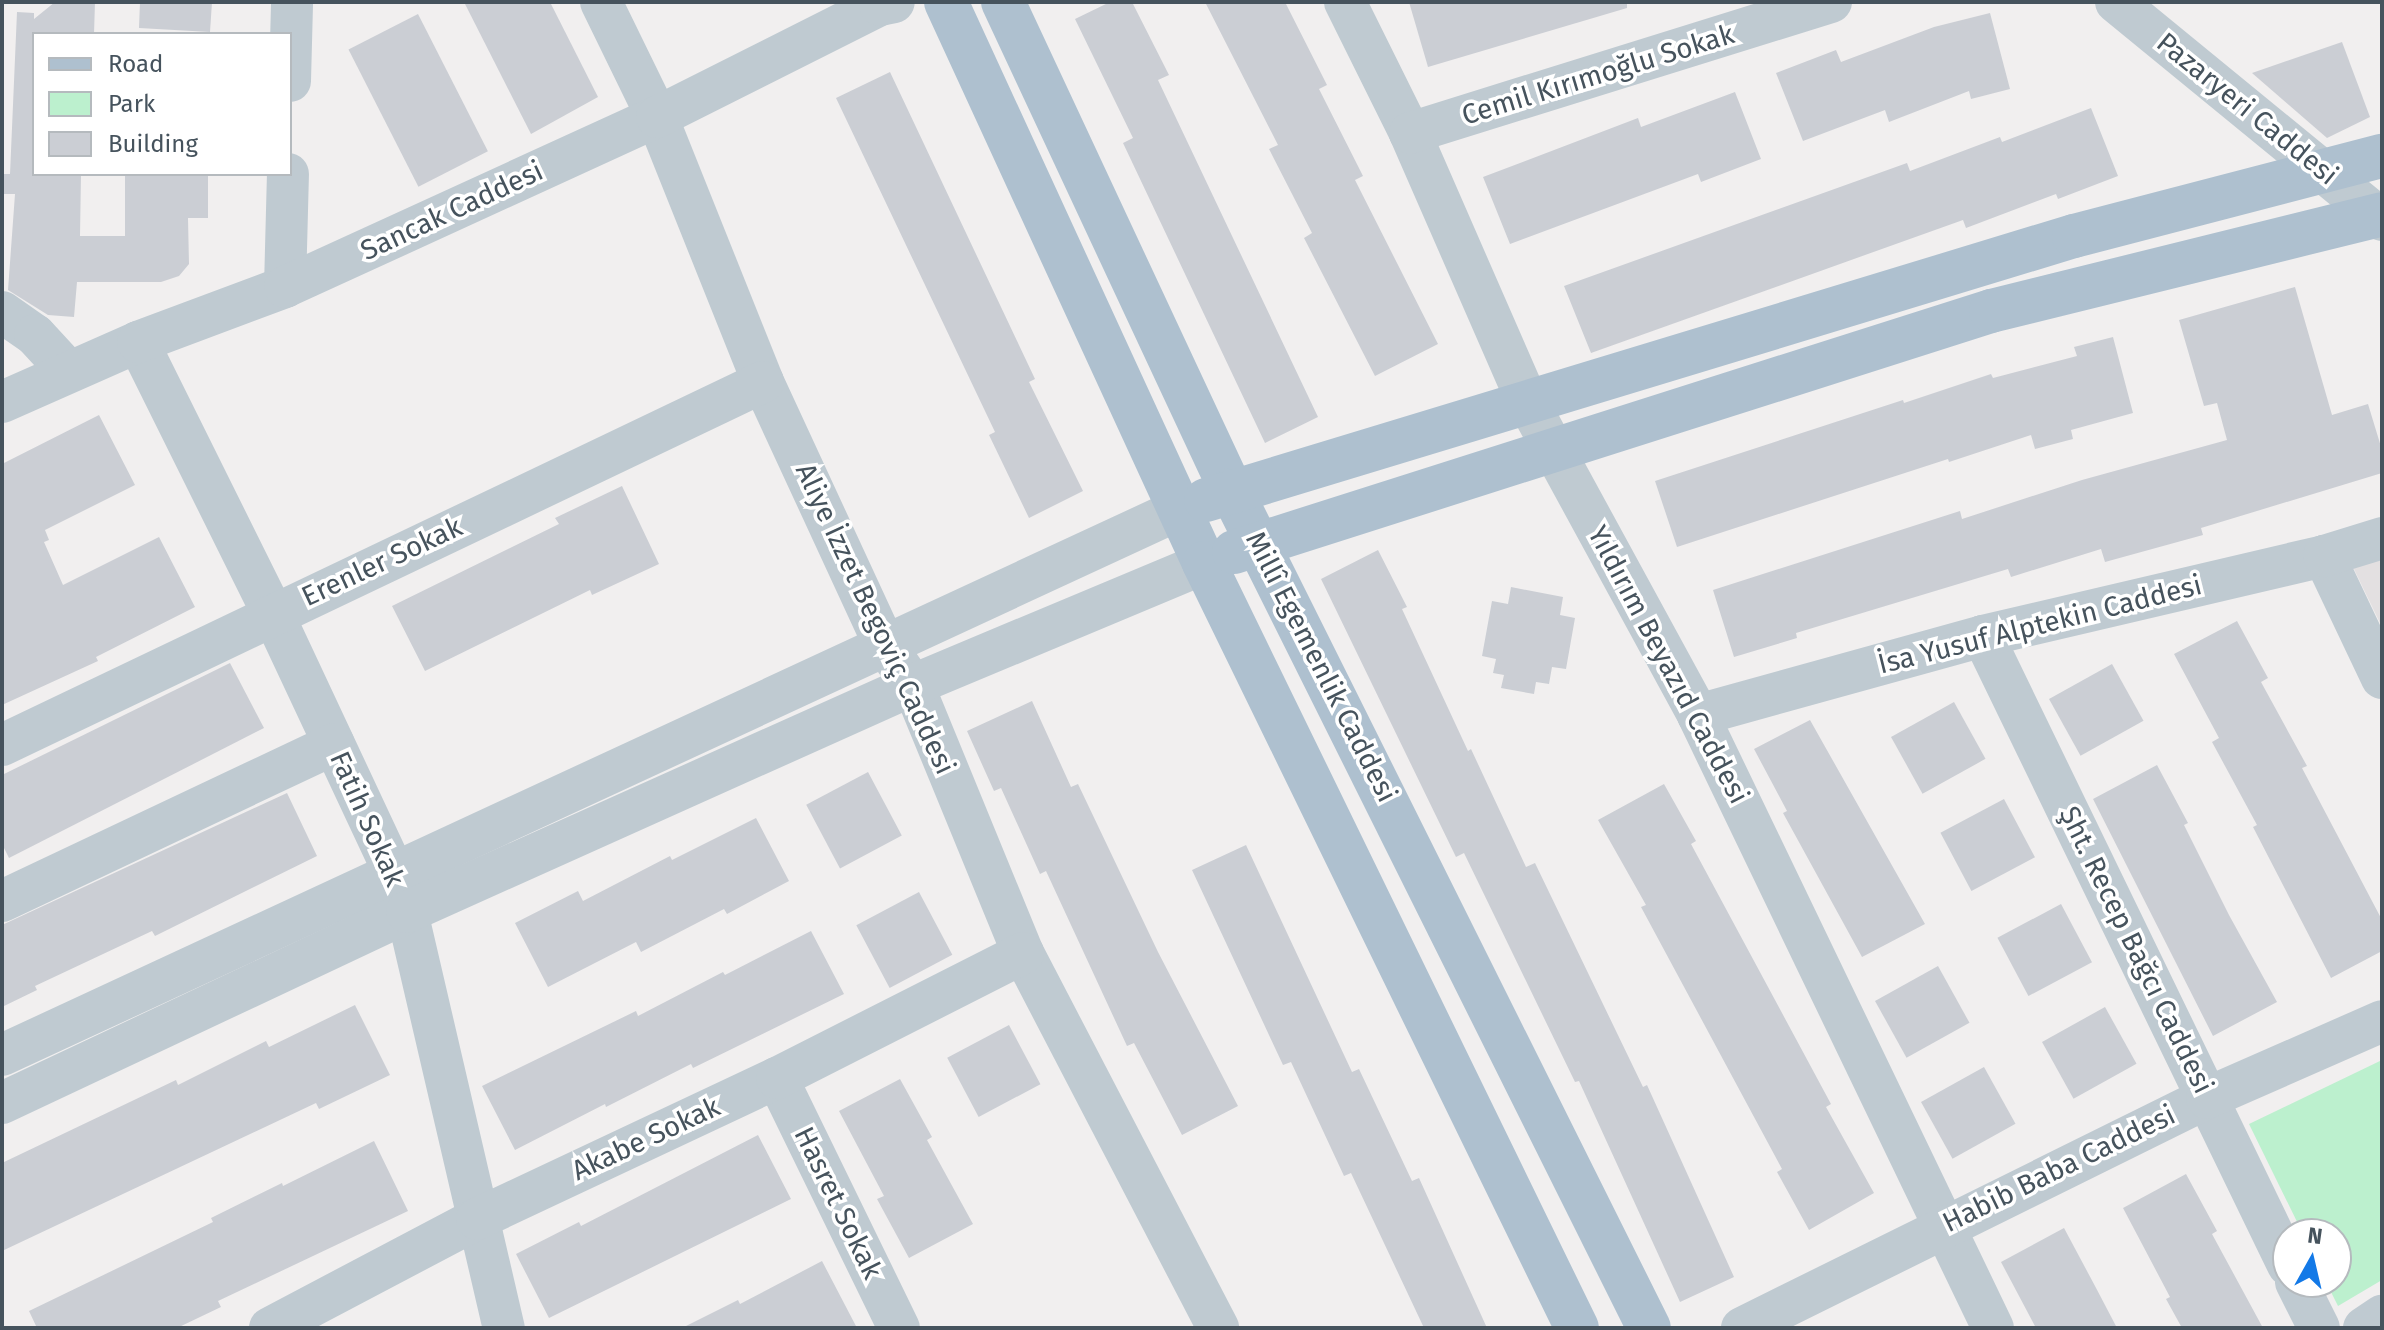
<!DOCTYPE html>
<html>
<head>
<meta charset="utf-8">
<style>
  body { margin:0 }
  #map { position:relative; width:2384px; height:1330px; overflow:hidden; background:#f1efef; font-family:"Fira Sans",sans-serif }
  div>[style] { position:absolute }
  .education>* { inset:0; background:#e3e0e1 }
  .green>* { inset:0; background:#bcf0ce }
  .building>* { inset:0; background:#cbced4; transform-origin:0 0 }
  .minor>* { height:42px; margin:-21px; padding:0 21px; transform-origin:21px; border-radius:21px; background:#bfcad1 }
  .major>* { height:44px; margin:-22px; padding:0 22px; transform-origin:22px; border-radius:22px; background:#aec0cf }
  span { translate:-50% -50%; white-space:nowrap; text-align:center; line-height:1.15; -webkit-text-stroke:7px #fff; paint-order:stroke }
  .street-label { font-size:28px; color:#46535d }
  .frame { position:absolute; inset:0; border:4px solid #46535d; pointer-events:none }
  .legend { position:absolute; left:32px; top:32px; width:260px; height:144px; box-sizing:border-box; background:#fff; border:2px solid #b5babe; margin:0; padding:10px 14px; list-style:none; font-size:24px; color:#46535d }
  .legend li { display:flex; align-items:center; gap:16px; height:40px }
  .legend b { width:40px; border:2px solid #b5babe }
  .north { position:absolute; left:2272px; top:1218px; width:80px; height:80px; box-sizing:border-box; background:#fff; border:2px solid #b5babe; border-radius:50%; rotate:8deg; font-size:22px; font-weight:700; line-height:32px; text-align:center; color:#46535d }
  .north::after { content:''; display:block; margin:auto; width:28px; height:36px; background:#1379e7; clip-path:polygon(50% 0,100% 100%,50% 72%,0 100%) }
</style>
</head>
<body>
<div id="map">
  <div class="education">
    <div style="clip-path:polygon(2382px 557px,2382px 627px,2353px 567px)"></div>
  </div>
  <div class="green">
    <div style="clip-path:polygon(2382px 1060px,2382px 1280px,2338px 1306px,2326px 1282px,2336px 1282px,2336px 1234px,2303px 1234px,2249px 1124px)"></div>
  </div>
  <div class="building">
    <div style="clip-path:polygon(55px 2px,95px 2px,94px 34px,34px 34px,34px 174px,81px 174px,80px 236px,125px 236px,125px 174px,208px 174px,208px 218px,188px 218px,189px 264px,179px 276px,161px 282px,77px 282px,74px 317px,48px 315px,8px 290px,15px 194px,2px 194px,2px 174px,10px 174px,17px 12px,34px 13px,34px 19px)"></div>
    <div style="clip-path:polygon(140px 2px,212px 2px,210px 32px,139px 28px)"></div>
    <div style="clip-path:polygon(464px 2px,550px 2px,598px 97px,531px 134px)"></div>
    <div style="clip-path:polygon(1110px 2px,1132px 2px,1169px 75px,1158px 80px,1318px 417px,1265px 443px,1123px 143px,1133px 138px,1075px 19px)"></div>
    <div style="clip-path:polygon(1205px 2px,1285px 2px,1327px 85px,1319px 89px,1363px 176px,1355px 180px,1438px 344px,1375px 376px,1304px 238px,1312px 233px,1269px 149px,1278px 145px)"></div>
    <div style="clip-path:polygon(1409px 2px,1627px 2px,1627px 8px,1428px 67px)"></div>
    <div style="clip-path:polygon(1990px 13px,2010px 89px,1971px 99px,1969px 91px,1889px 122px,1885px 110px,1803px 141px,1776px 73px,1836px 50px,1841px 62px,1934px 27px)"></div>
    <div style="left:418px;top:14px;width:154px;height:78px;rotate:63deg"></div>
    <div style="clip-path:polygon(2342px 42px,2370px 117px,2327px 138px,2252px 73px)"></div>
    <div style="clip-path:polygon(890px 72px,1035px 379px,1029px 382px,1083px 491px,1029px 518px,989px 435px,995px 432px,836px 98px)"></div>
    <div style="clip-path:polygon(1735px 92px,1761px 159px,1701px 182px,1698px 174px,1510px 244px,1483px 177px,1638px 118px,1641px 127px)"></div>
    <div style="clip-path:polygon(2091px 108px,2118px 176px,2058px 199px,2056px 194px,1966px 228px,1963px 220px,1591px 353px,1564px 286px,1907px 163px,1910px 171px,2000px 137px,2002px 142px)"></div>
    <div style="clip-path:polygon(2295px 287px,2332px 415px,2368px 404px,2382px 450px,2382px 473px,2201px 528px,2203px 535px,2105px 562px,2101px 549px,2011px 577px,2008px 569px,1796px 633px,1797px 638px,1734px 657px,1713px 590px,1960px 511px,1962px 519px,2082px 480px,2227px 440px,2217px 403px,2204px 406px,2179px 320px)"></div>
    <div style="clip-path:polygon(2113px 337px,2133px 413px,2071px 430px,2073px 439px,2035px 449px,2031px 435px,1949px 462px,1948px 459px,1677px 547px,1655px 481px,1903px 400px,1904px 403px,1991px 374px,1993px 378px,2077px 356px,2074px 347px)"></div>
    <div style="clip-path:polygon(99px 415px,135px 485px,45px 530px,49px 540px,44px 542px,63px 585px,159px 537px,195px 607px,96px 657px,98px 661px,2px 705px,2px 464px)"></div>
    <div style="clip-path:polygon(622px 486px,659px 564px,592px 595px,590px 590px,425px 671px,392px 606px,559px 524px,555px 518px)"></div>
    <div style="clip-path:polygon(1378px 550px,1407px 607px,1402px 609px,1468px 751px,1471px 749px,1526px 867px,1535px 863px,1643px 1087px,1647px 1085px,1734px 1277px,1680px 1302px,1579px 1081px,1575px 1082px,1464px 853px,1456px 857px,1321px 579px)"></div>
    <div style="clip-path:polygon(1511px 587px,1563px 597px,1560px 615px,1575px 618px,1566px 669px,1552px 667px,1549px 684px,1536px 682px,1534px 694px,1501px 688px,1504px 675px,1493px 673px,1496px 659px,1482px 656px,1492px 601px,1508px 604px)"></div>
    <div style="clip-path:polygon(2237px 621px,2268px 678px,2261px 682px,2307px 766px,2302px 768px,2382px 920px,2382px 951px,2331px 978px,2253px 827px,2257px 825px,2212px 742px,2219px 738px,2174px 654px)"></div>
    <div style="clip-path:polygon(230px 663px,264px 728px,9px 858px,2px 844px,2px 775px)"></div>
    <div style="left:2112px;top:664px;width:65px;height:72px;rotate:61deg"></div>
    <div style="clip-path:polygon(1032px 701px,1071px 787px,1078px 784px,1158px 952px,1238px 1106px,1182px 1135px,1134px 1043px,1127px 1046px,1046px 871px,1040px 874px,1001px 788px,994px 791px,967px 731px)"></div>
    <div style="left:1954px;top:702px;width:65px;height:72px;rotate:61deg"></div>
    <div style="clip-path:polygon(1810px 720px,1925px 924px,1862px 957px,1783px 813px,1787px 811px,1754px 749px)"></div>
    <div style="clip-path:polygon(2157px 765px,2188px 823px,2184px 825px,2229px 915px,2277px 1002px,2213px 1036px,2093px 799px)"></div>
    <div style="left:868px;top:772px;width:72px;height:70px;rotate:62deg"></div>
    <div style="clip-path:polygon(1664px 784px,1696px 841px,1691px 844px,1831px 1104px,1826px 1107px,1874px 1193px,1809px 1230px,1777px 1172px,1782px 1169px,1641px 907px,1646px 905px,1598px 820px)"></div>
    <div style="clip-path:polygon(287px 793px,317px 856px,155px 936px,152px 931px,35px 986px,37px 990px,2px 1007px,2px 925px)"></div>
    <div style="left:2004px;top:799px;width:66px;height:72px;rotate:62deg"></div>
    <div style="clip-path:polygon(756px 818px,789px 881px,727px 914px,724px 909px,641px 952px,636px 942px,548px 987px,515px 923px,578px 891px,583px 901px,670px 856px,672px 860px)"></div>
    <div style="clip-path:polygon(1246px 845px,1352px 1072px,1359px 1069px,1412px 1181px,1419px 1178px,1487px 1328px,1424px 1328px,1351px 1173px,1344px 1176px,1291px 1062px,1283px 1065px,1192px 870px)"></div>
    <div style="left:919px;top:892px;width:71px;height:71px;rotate:62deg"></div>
    <div style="left:2061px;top:904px;width:66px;height:72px;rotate:62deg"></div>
    <div style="clip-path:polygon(811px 931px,844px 994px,693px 1068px,691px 1064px,606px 1107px,605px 1104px,515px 1150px,482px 1086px,636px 1011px,638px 1016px,723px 972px,725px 975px)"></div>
    <div style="left:1938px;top:966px;width:65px;height:72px;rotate:61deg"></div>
    <div style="clip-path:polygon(355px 1005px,390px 1075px,319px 1109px,316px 1103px,2px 1251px,2px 1163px,176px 1080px,178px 1085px,266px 1041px,269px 1047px)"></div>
    <div style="left:2105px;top:1007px;width:65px;height:72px;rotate:61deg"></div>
    <div style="left:1009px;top:1025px;width:67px;height:70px;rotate:62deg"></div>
    <div style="left:1984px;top:1067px;width:65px;height:72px;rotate:61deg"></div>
    <div style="clip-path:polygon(900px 1079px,932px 1137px,927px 1140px,973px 1224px,909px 1258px,877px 1199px,884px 1196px,839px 1111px)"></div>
    <div style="clip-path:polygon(758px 1135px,791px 1199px,549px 1318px,516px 1254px,579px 1222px,581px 1226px)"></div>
    <div style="clip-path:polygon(374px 1141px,408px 1211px,218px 1301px,221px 1307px,177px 1328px,37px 1328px,29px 1311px,213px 1222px,211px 1218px,282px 1183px,283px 1186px)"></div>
    <div style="clip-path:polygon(2186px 1174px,2217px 1231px,2212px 1234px,2263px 1328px,2182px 1328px,2166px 1299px,2170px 1297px,2123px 1208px)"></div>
    <div style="clip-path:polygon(2064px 1228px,2095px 1286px,2117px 1328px,2036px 1328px,2001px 1262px)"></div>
    <div style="clip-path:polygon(822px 1261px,857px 1328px,682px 1328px,738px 1300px,740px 1304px)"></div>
  </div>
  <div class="minor">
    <div style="left:601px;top:2px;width:128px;rotate:64deg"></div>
    <div style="left:657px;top:117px;width:285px;rotate:68.2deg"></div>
    <div style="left:763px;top:382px;width:289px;rotate:65.2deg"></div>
    <div style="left:884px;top:644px;width:50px;rotate:54.7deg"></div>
    <div style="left:913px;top:685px;width:290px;rotate:67.7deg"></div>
    <div style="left:1023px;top:953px;width:423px;rotate:62.5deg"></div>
    <div style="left:1345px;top:2px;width:146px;rotate:63.6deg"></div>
    <div style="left:1410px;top:133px;width:290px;rotate:66.4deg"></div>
    <div style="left:1526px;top:399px;width:360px;rotate:61.4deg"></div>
    <div style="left:1698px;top:715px;width:680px;rotate:64.3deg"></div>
    <div style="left:2116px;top:2px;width:344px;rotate:39.3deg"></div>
    <div style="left:290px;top:81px;width:79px;rotate:-88.5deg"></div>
    <div style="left:1410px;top:133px;width:441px;rotate:-17.3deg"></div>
    <div style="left:285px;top:287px;width:113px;rotate:-88.5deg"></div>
    <div style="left:2px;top:312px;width:40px;rotate:34.9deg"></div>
    <div style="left:35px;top:335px;width:50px;rotate:47.4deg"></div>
    <div style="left:138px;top:342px;width:304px;rotate:63.6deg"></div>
    <div style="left:273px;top:614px;width:285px;rotate:64.9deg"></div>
    <div style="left:394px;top:872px;width:42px;rotate:72deg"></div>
    <div style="left:407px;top:912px;width:427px;rotate:76.9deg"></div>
    <div style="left:2px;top:402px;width:149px;rotate:-23.8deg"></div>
    <div style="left:138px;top:342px;width:157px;rotate:-20.5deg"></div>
    <div style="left:285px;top:287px;width:409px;rotate:-24.6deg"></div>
    <div style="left:657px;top:117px;width:250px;rotate:-26.7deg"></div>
    <div style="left:880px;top:5px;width:14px;rotate:-12deg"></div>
    <div style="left:2324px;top:556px;width:135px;rotate:64.6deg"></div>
    <div style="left:1983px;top:636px;width:699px;rotate:64.13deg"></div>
    <div style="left:1698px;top:715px;width:296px;rotate:-15.5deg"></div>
    <div style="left:1983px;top:636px;width:350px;rotate:-13.2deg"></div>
    <div style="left:2324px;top:556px;width:61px;rotate:-17.2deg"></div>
    <div style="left:2px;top:745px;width:843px;rotate:-25.5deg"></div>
    <div style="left:2px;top:901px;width:367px;rotate:-25.3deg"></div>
    <div style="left:2px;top:1055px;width:1298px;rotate:-24.87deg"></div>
    <div style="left:777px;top:1078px;width:278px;rotate:64deg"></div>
    <div style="left:2px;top:1103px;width:448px;rotate:-25.2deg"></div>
    <div style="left:407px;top:912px;width:555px;rotate:-24.16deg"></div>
    <div style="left:913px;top:685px;width:316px;rotate:-22.7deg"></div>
    <div style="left:2296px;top:1282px;width:51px;rotate:63.4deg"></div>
    <div style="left:270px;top:1328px;width:234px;rotate:-27.8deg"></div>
    <div style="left:477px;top:1219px;width:331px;rotate:-25.2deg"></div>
    <div style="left:777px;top:1078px;width:276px;rotate:-26.9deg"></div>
    <div style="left:1742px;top:1328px;width:519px;rotate:-26.32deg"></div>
    <div style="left:2207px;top:1098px;width:191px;rotate:-23.7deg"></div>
    <div style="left:2364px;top:1328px;width:22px;rotate:-34deg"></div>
  </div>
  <div class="major">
    <div style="left:946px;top:2px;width:617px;rotate:65.3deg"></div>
    <div style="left:1204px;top:563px;width:851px;rotate:64.01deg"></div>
    <div style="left:1003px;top:2px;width:539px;rotate:64.96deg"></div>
    <div style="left:1231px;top:490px;width:936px;rotate:63.49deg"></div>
    <div style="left:1206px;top:500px;width:907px;rotate:-16.92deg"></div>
    <div style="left:2074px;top:236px;width:318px;rotate:-14.6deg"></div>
    <div style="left:1234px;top:552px;width:794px;rotate:-17.66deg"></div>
    <div style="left:1991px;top:311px;width:403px;rotate:-13.9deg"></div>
  </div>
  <div class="street-label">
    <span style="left:1598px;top:75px;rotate:-17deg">Cemil Kırımoğlu Sokak</span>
    <span style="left:2247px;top:109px;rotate:39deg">Pazaryeri Caddesi</span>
    <span style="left:452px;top:211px;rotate:-25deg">Sancak Caddesi</span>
    <span style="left:382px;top:562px;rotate:-25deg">Erenler Sokak</span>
    <span style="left:875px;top:619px;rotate:65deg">Aliye İzzet Begoviç Caddesi</span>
    <span style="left:2040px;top:625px;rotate:-14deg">İsa Yusuf Alptekin Caddesi</span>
    <span style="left:1668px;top:665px;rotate:62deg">Yıldırım Beyazıd Caddesi</span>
    <span style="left:1321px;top:667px;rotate:63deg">Millî Egemenlik Caddesi</span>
    <span style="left:367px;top:819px;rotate:66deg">Fatih Sokak</span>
    <span style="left:2136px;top:950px;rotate:64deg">Şht. Recep Bağcı Caddesi</span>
    <span style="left:646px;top:1139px;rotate:-25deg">Akabe Sokak</span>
    <span style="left:2059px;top:1169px;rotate:-26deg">Habib Baba Caddesi</span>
    <span style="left:838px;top:1203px;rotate:64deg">Hasret Sokak</span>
  </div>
  <div class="frame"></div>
  <ul class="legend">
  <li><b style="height:10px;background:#aec0cf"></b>Road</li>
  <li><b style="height:22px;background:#bcf0ce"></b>Park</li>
  <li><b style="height:22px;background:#cbced4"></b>Building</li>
  </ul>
  <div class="north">N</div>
</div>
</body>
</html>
